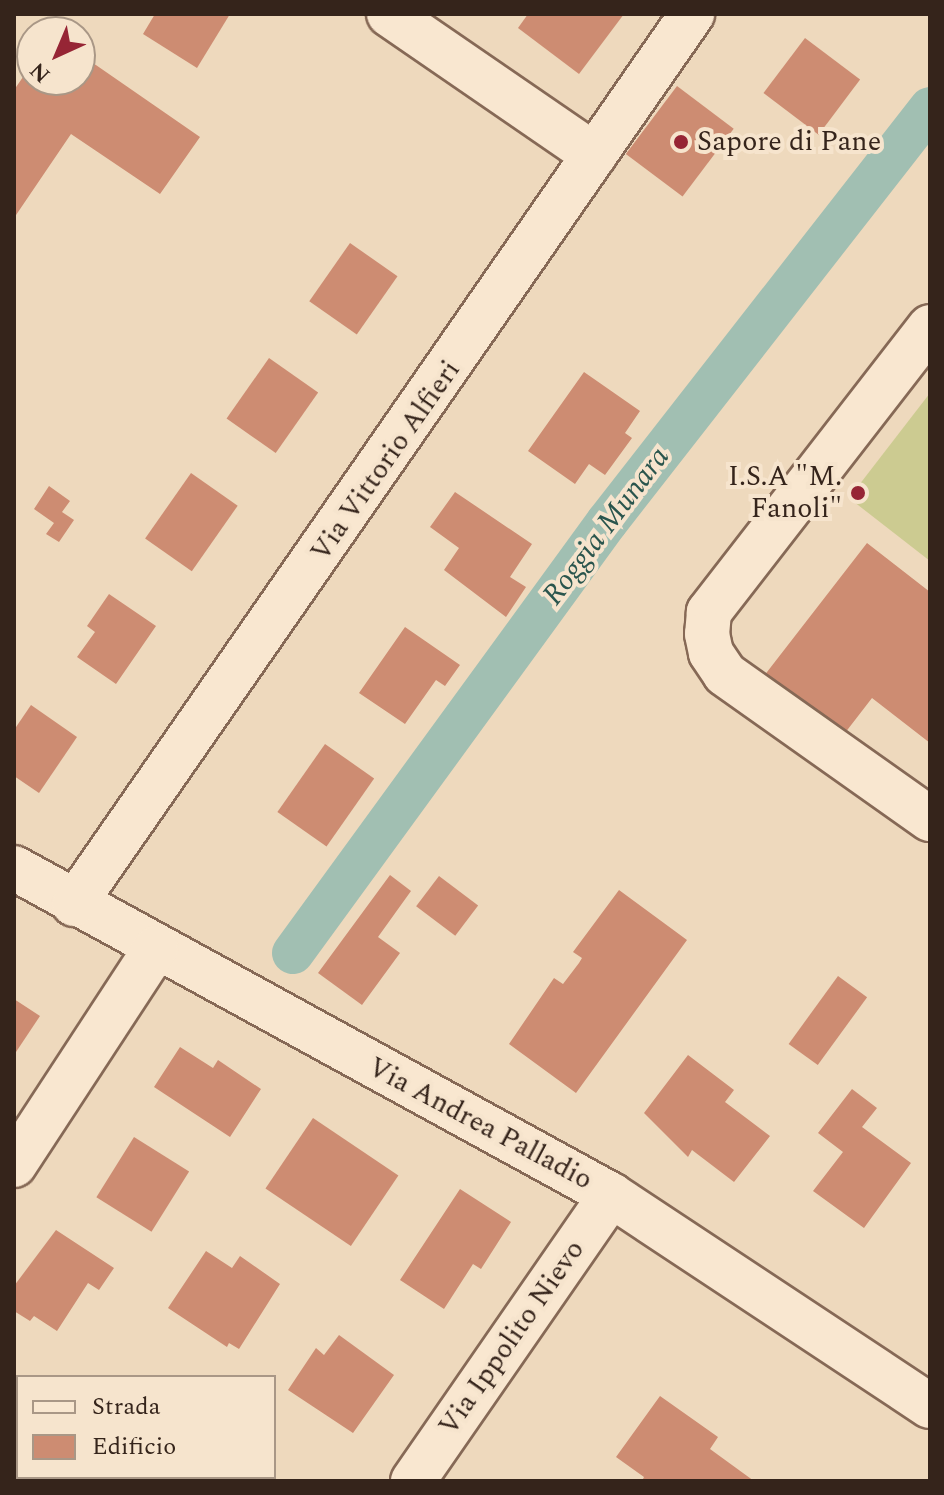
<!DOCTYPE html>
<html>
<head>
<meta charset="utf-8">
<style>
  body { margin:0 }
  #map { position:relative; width:944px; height:1495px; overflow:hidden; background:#eed9bd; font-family:Spectral,serif }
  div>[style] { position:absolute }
  .green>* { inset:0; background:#cccb91 }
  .canal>* { height:42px; margin:-21px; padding:0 21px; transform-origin:21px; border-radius:21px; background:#a1bfb2 }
  .building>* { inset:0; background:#cd8c72; transform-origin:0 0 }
  .roads { filter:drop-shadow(2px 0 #866956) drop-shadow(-2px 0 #866956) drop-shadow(0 2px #866956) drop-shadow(0 -2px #866956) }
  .minor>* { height:44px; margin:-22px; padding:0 22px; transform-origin:22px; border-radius:22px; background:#f9e7d0 }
  .dots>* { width:22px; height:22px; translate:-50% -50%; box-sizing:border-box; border:4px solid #f6e4cd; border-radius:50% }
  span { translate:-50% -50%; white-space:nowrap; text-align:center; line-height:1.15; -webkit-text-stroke:8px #f6e4cd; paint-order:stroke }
  .poi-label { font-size:28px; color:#35241b }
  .left { translate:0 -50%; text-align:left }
  .right { translate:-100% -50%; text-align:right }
  .street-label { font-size:28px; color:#35241b }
  .water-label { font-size:30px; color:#2a554d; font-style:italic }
  .frame { position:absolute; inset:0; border:16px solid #35241b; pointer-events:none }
  .legend { position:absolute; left:16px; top:1375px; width:260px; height:104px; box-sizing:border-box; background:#f6e4cd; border:2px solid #a99786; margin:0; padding:10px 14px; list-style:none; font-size:24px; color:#35241b }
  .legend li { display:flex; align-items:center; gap:16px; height:40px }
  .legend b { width:40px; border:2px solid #a99786 }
  .north { position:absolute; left:16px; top:16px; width:80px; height:80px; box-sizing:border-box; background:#f6e4cd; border:2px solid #a99786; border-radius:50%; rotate:224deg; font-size:22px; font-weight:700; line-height:32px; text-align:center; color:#35241b }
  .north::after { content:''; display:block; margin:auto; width:28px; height:36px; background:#962535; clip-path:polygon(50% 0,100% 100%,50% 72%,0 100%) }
</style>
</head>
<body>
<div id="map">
  <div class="green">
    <div style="clip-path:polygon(930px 393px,930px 561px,849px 498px)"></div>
  </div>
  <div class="canal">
    <div style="left:293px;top:953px;width:533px;rotate:-53.93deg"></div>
    <div style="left:607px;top:522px;width:525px;rotate:-52.04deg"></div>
  </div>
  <div class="building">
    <div style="clip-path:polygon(155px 14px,230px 14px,197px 68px,143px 34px)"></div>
    <div style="clip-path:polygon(528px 14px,624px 14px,579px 74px,518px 28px)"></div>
    <div style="left:805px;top:38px;width:69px;height:69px;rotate:37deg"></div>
    <div style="clip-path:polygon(80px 54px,200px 137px,160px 194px,71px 134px,14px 218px,14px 90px,32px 64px,32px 80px,80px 80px)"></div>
    <div style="left:677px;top:86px;width:71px;height:85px;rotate:37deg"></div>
    <div style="left:350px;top:243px;width:58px;height:71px;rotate:35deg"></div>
    <div style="left:269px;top:358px;width:60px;height:74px;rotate:35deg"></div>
    <div style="clip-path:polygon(584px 372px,640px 411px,625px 433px,632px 438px,605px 475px,589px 464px,575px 484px,528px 451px)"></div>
    <div style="left:191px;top:473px;width:57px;height:80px;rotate:35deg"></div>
    <div style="clip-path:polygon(49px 486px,70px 501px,62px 512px,74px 520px,59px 542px,46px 534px,54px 523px,34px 509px)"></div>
    <div style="clip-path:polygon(455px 492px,532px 544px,510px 577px,526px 587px,506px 617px,444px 570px,459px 548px,430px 527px)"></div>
    <div style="clip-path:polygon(867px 543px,930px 592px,930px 743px,872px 698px,838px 742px,760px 681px)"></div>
    <div style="clip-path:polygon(109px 594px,156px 626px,116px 684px,77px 657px,95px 632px,87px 626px)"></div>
    <div style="clip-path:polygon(405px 627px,460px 665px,445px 686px,436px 680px,405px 724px,359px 693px)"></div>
    <div style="clip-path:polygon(31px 705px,77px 737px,39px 793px,14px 776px,14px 730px)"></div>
    <div style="left:325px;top:744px;width:60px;height:83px;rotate:35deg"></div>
    <div style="clip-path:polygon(390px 875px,411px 891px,378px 937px,400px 953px,362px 1005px,318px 973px)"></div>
    <div style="left:439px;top:876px;width:49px;height:38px;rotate:37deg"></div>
    <div style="clip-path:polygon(619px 890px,687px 940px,576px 1093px,509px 1044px,554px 978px,563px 984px,579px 963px,582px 958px,573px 952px)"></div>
    <div style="left:838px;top:976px;width:36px;height:84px;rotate:36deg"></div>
    <div style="clip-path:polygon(14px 999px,40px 1016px,14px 1055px)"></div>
    <div style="clip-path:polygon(180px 1047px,213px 1068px,218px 1060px,261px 1089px,230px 1137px,154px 1087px)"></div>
    <div style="clip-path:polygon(688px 1055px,734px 1090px,725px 1102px,770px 1136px,734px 1182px,692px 1150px,688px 1157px,644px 1113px)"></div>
    <div style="clip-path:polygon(852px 1089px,877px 1108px,862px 1127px,911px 1163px,864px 1228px,813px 1191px,843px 1152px,818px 1133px)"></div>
    <div style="left:313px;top:1118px;width:103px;height:85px;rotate:34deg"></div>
    <div style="left:134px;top:1137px;width:65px;height:71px;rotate:32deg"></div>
    <div style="clip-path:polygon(460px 1189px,511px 1222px,481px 1269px,473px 1264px,444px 1309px,400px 1280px)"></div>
    <div style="clip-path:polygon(56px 1230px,114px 1268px,99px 1290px,88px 1283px,57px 1331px,34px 1316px,30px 1321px,14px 1311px,14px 1286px)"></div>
    <div style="clip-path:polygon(206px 1251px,232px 1268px,240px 1256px,280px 1284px,239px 1349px,229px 1343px,227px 1347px,168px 1308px)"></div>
    <div style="clip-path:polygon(339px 1335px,394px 1375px,353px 1433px,288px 1390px,316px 1348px,324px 1355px)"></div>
    <div style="clip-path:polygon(660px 1396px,718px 1437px,710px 1449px,754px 1481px,642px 1481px,644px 1477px,616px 1457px)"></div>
    <div style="clip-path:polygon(160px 1477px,222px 1477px,220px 1481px)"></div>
  </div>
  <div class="roads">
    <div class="minor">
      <div style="left:389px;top:14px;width:249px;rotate:34.5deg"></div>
      <div style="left:930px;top:327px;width:361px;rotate:127.8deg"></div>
      <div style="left:709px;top:612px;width:22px;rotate:95deg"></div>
      <div style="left:707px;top:634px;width:19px;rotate:78deg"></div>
      <div style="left:711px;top:653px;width:25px;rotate:56deg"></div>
      <div style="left:725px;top:674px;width:251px;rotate:35.3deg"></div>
      <div style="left:14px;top:868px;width:681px;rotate:28.71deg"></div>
      <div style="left:611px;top:1195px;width:382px;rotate:33.5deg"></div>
      <div style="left:74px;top:904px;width:1084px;rotate:-55.22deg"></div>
      <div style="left:14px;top:1165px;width:259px;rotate:-56.8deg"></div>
      <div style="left:413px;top:1481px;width:348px;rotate:-55.3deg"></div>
    </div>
  </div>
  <div class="dots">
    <div style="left:681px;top:142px;background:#962535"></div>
    <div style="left:858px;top:493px;background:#962535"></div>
  </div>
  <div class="poi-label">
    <span class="left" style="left:697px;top:142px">Sapore di Pane</span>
    <span class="right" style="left:842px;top:493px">I.S.A "M.<br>Fanoli"</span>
  </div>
  <div class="street-label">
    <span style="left:386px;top:461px;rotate:-55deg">Via Vittorio Alfieri</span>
    <span style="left:480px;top:1124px;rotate:28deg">Via Andrea Palladio</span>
    <span style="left:512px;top:1338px;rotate:-55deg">Via Ippolito Nievo</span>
  </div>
  <div class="water-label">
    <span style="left:606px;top:526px;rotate:-53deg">Roggia Munara</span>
  </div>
  <div class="frame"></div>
  <ul class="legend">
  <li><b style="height:10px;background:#f9e7d0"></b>Strada</li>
  <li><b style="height:22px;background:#cd8c72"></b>Edificio</li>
  </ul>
  <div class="north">N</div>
</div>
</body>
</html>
